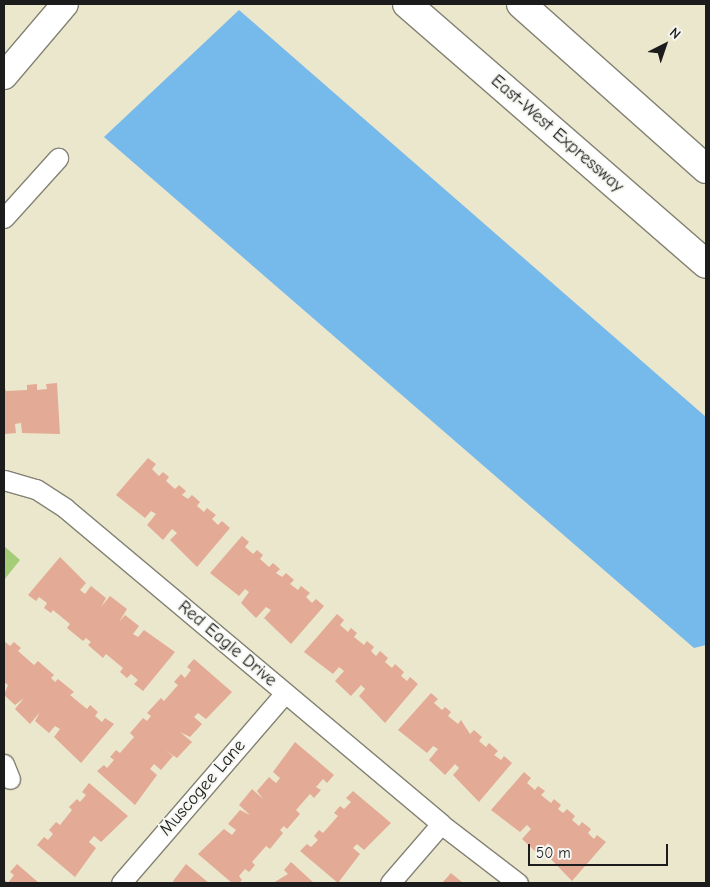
<!DOCTYPE html>
<html>
<head>
<meta charset="utf-8">
<style>
  body { margin:0 }
  #map { position:relative; width:710px; height:887px; overflow:hidden; background:#ebe7cd; font-family:"Comic Neue",sans-serif }
  div>[style] { position:absolute }
  .green>* { inset:0; background:#a5cc76 }
  .water>* { inset:0; background:#76b9eb }
  .building>* { inset:0; background:#e3aa95 }
  .roads { filter:drop-shadow(1px 0 #848274) drop-shadow(-1px 0 #848274) drop-shadow(0 1px #848274) drop-shadow(0 -1px #848274) }
  .street>* { height:19px; margin:-9.5px; padding:0 9.5px; transform-origin:9.5px; border-radius:9.5px; background:#fff }
  .secondary>* { height:26px; margin:-13px; padding:0 13px; transform-origin:13px; border-radius:13px; background:#fff }
  .highway>* { height:28px; margin:-14px; padding:0 14px; transform-origin:14px; border-radius:14px; background:#fff }
  span { translate:-50% -50%; white-space:nowrap; text-align:center; line-height:1.15; -webkit-text-stroke:4px #f6f6f2; paint-order:stroke }
  .street-label { font-size:18px; color:#1c1c1c }
  .frame { position:absolute; inset:0; border:5px solid #1c1c1c; pointer-events:none }
  .north { position:absolute; left:640px; top:20px; width:50px; height:50px; -webkit-text-stroke:4px #f6f6f2; paint-order:stroke; rotate:41deg; font-size:14px; font-weight:700; line-height:20px; text-align:center; color:#1c1c1c }
  .north::after { content:''; display:block; margin:auto; width:18px; height:22px; background:#1c1c1c; clip-path:polygon(50% 0,100% 100%,50% 72%,0 100%) }
  .scale { position:absolute; left:528px; top:844px; width:140px; height:22px; box-sizing:border-box; border:2px solid #1c1c1c; border-top:0; padding-left:6px; font-size:15px; line-height:18px; white-space:nowrap; color:#1c1c1c; -webkit-text-stroke:4px #f6f6f2; paint-order:stroke }
</style>
</head>
<body>
<div id="map">
  <div class="green">
    <div style="clip-path:polygon(4px 546px,20px 560px,4px 580px)"></div>
  </div>
  <div class="water">
    <div style="clip-path:polygon(239px 10px,706px 417px,706px 645px,694px 648px,104px 137px)"></div>
  </div>
  <div class="building">
    <div style="clip-path:polygon(57px 383px,60px 434px,22px 433px,21px 423px,15px 424px,16px 433px,4px 434px,4px 386px,6px 391px,27px 390px,27px 385px,37px 384px,37px 390px,47px 389px,46px 384px)"></div>
    <div style="clip-path:polygon(148px 458px,156px 464px,152px 469px,159px 476px,163px 472px,169px 477px,166px 481px,175px 489px,179px 485px,186px 491px,182px 495px,188px 499px,192px 495px,200px 502px,197px 506px,204px 512px,207px 508px,216px 515px,212px 519px,218px 525px,222px 521px,230px 528px,197px 567px,170px 540px,177px 533px,172px 529px,163px 540px,147px 525px,156px 514px,151px 511px,145px 518px,116px 495px)"></div>
    <div style="clip-path:polygon(242px 536px,249px 542px,245px 547px,253px 554px,257px 550px,263px 555px,260px 559px,269px 567px,273px 563px,280px 569px,276px 573px,282px 577px,286px 573px,294px 580px,290px 584px,298px 590px,301px 586px,310px 593px,306px 597px,312px 603px,316px 599px,324px 606px,291px 644px,264px 618px,271px 610px,266px 607px,256px 618px,241px 603px,249px 592px,245px 589px,239px 596px,210px 573px)"></div>
    <div style="clip-path:polygon(60px 557px,86px 583px,80px 590px,85px 594px,91px 586px,106px 598px,101px 607px,110px 596px,127px 609px,119px 622px,125px 615px,139px 626px,133px 634px,138px 637px,144px 630px,175px 652px,143px 691px,134px 684px,138px 680px,131px 674px,127px 678px,120px 672px,123px 668px,106px 654px,103px 658px,88px 645px,91px 642px,86px 638px,83px 641px,67px 628px,70px 624px,53px 610px,51px 613px,44px 608px,47px 603px,39px 597px,36px 601px,28px 595px)"></div>
    <div style="clip-path:polygon(337px 614px,344px 620px,340px 625px,348px 632px,351px 628px,357px 633px,354px 637px,364px 645px,367px 641px,374px 647px,371px 651px,376px 656px,380px 651px,388px 658px,385px 662px,392px 668px,395px 664px,404px 672px,401px 676px,407px 681px,410px 677px,418px 684px,385px 723px,359px 696px,365px 689px,361px 685px,351px 696px,335px 681px,344px 671px,339px 667px,333px 674px,304px 652px)"></div>
    <div style="clip-path:polygon(4px 641px,10px 646px,14px 642px,21px 648px,18px 651px,34px 665px,38px 661px,54px 675px,51px 678px,55px 682px,58px 679px,74px 692px,70px 695px,87px 709px,90px 705px,98px 712px,95px 716px,102px 722px,105px 718px,114px 724px,81px 763px,54px 737px,60px 729px,55px 726px,49px 733px,35px 721px,40px 712px,30px 724px,15px 709px,24px 698px,15px 705px,4px 695px,8px 685px,4px 682px)"></div>
    <div style="clip-path:polygon(194px 659px,232px 692px,206px 719px,198px 713px,194px 717px,202px 724px,190px 737px,180px 732px,192px 742px,177px 758px,165px 750px,173px 756px,161px 770px,154px 764px,150px 769px,157px 775px,135px 805px,97px 771px,104px 765px,107px 768px,114px 760px,110px 757px,116px 750px,120px 753px,134px 737px,130px 733px,143px 718px,147px 721px,151px 716px,147px 713px,161px 698px,164px 701px,178px 685px,174px 682px,181px 674px,185px 678px,191px 670px,187px 667px)"></div>
    <div style="clip-path:polygon(431px 693px,438px 699px,434px 703px,442px 710px,445px 707px,451px 712px,448px 716px,458px 724px,461px 720px,470px 734px,474px 730px,482px 737px,479px 741px,486px 747px,489px 743px,498px 751px,494px 755px,501px 760px,504px 756px,512px 763px,479px 802px,453px 775px,459px 768px,455px 764px,445px 775px,429px 760px,438px 749px,433px 746px,427px 753px,398px 730px)"></div>
    <div style="clip-path:polygon(295px 742px,334px 775px,327px 783px,323px 779px,316px 787px,321px 790px,314px 798px,310px 794px,296px 810px,300px 814px,287px 829px,284px 826px,280px 830px,283px 833px,270px 849px,266px 846px,252px 862px,255px 865px,249px 872px,245px 869px,239px 876px,242px 880px,239px 883px,232px 883px,198px 854px,224px 829px,232px 835px,236px 830px,228px 824px,240px 810px,250px 815px,239px 805px,252px 789px,263px 799px,257px 791px,269px 777px,276px 783px,280px 778px,273px 772px)"></div>
    <div style="clip-path:polygon(524px 772px,531px 778px,527px 783px,535px 790px,538px 786px,545px 791px,541px 795px,551px 803px,554px 799px,561px 805px,558px 809px,563px 813px,567px 809px,575px 816px,572px 820px,579px 826px,582px 822px,591px 829px,588px 833px,594px 839px,597px 835px,606px 842px,572px 881px,546px 854px,552px 847px,548px 843px,538px 854px,522px 839px,531px 829px,527px 825px,520px 832px,491px 810px)"></div>
    <div style="clip-path:polygon(89px 783px,128px 816px,101px 842px,94px 836px,89px 842px,96px 848px,75px 877px,37px 845px,44px 837px,48px 840px,53px 834px,49px 830px,56px 822px,60px 825px,72px 810px,69px 807px,77px 799px,80px 802px,86px 795px,82px 792px)"></div>
    <div style="clip-path:polygon(353px 791px,391px 823px,364px 850px,357px 844px,353px 848px,360px 854px,338px 883px,300px 851px,307px 844px,311px 847px,318px 840px,314px 836px,319px 830px,323px 833px,338px 816px,334px 813px,340px 806px,344px 809px,351px 802px,346px 798px)"></div>
    <div style="clip-path:polygon(291px 862px,314px 883px,273px 883px,288px 874px,284px 870px)"></div>
    <div style="clip-path:polygon(17px 864px,39px 883px,4px 883px,4px 879px,8px 883px,14px 875px,10px 872px)"></div>
    <div style="clip-path:polygon(186px 864px,209px 883px,176px 883px,173px 881px)"></div>
    <div style="clip-path:polygon(451px 873px,463px 883px,442px 883px)"></div>
  </div>
  <div class="roads">
    <div class="street">
      <div style="left:4px;top:218px;width:81px;rotate:-48deg"></div>
      <div style="left:4px;top:480px;width:33px;rotate:16deg"></div>
      <div style="left:36px;top:489px;width:35px;rotate:33deg"></div>
      <div style="left:65px;top:508px;width:491px;rotate:40deg"></div>
      <div style="left:4px;top:764px;width:16px;rotate:68deg"></div>
      <div style="left:121px;top:883px;width:251px;rotate:-49.2deg"></div>
      <div style="left:390px;top:883px;width:78px;rotate:-49.2deg"></div>
      <div style="left:441px;top:824px;width:97px;rotate:37.5deg"></div>
    </div>
    <div class="secondary">
      <div style="left:4px;top:76px;width:94px;rotate:-49.7deg"></div>
    </div>
    <div class="highway">
      <div style="left:407px;top:4px;width:396px;rotate:41deg"></div>
      <div style="left:521px;top:4px;width:248px;rotate:41.7deg"></div>
    </div>
  </div>
  <div class="street-label">
    <span style="left:557px;top:134px;rotate:41deg">East-West Expressway</span>
    <span style="left:227px;top:644px;rotate:40deg">Red Eagle Drive</span>
    <span style="left:203px;top:788px;rotate:-49deg">Muscogee Lane</span>
  </div>
  <div class="frame"></div>
  <div class="north">N</div>
  <div class="scale">50 m</div>
</div>
</body>
</html>
